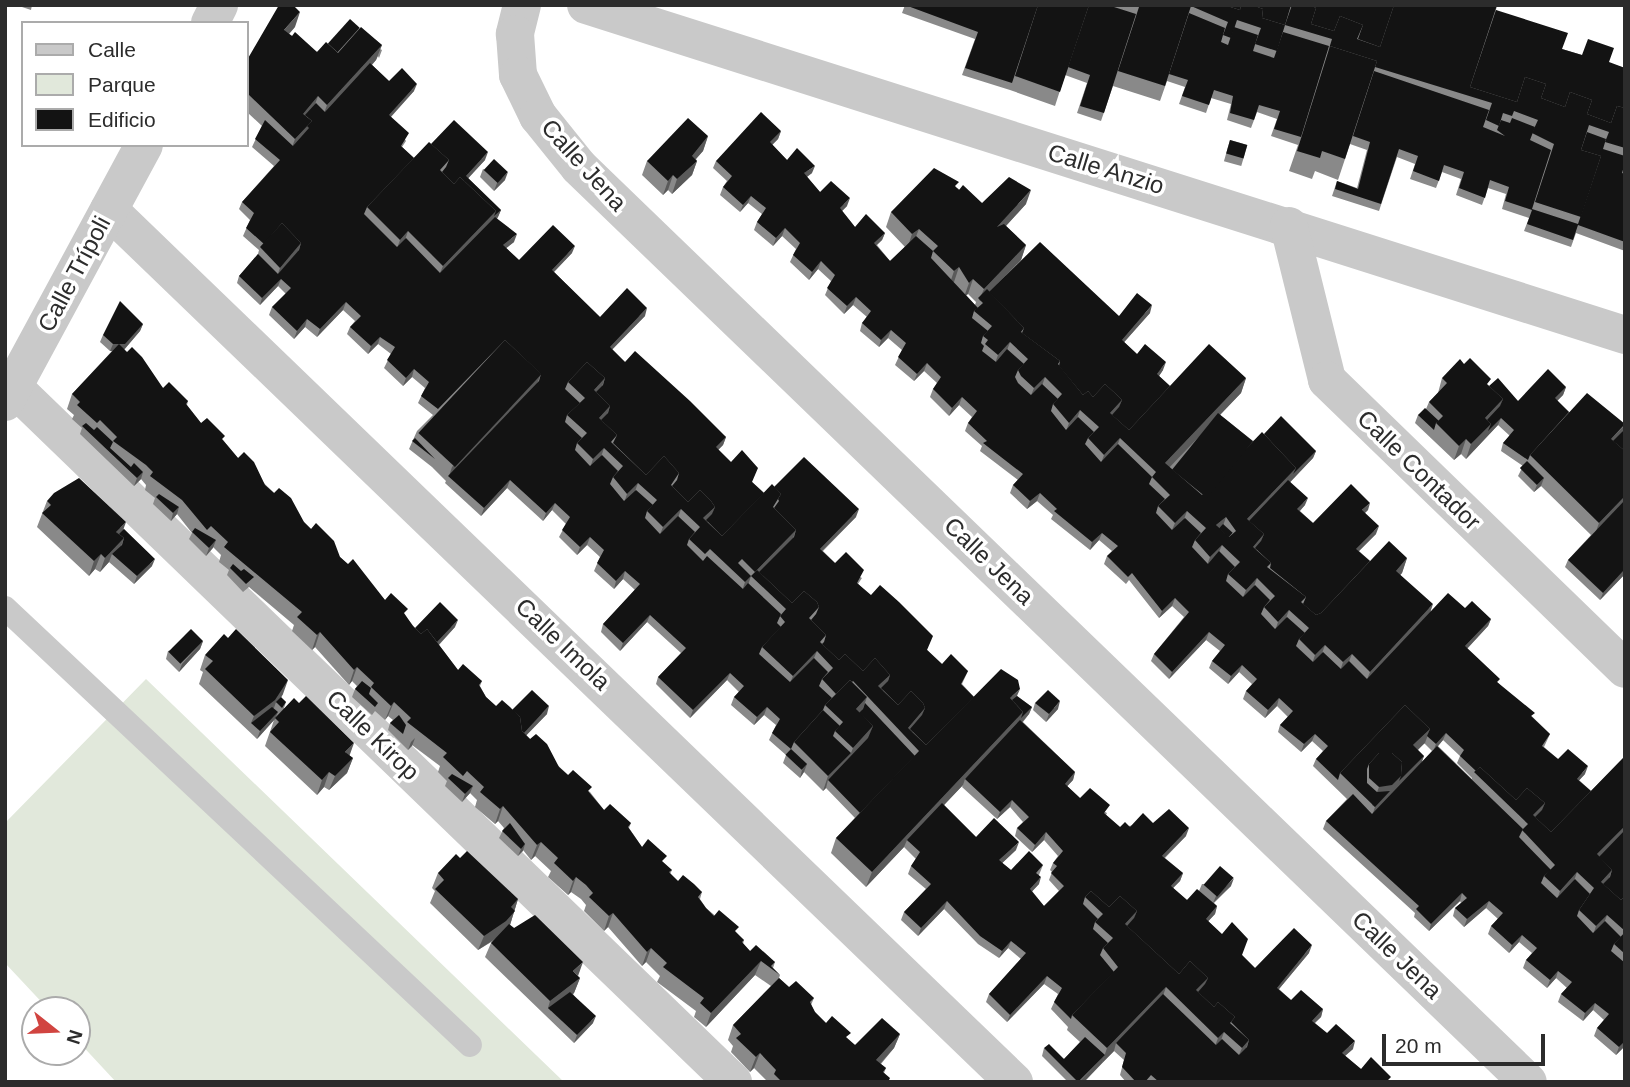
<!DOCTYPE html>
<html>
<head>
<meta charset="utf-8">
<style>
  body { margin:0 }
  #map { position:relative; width:1630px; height:1087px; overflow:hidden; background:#fff; font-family:Arial,sans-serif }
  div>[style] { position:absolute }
  .green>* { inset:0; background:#e1e8db }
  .lane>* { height:24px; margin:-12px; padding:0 12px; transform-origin:12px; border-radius:12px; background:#c9c9c9 }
  .street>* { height:38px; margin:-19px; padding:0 19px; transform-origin:19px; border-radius:19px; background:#c9c9c9 }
  .wall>* { inset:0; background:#898989; transform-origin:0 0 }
  .shaded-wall>* { inset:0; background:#5a5a5a }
  .building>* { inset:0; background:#131313; transform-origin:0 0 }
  span { translate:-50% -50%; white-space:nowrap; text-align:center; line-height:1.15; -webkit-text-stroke:7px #fff; paint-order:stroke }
  .street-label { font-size:24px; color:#2c2c2c }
  .frame { position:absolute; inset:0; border:7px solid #2c2c2c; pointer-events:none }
  .legend { position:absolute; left:21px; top:21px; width:228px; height:126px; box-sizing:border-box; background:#fff; border:2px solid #ababab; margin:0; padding:9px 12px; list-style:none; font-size:21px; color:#2c2c2c }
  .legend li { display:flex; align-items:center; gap:14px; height:35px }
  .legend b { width:35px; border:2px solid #ababab }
  .north { position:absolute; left:21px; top:996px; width:70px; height:70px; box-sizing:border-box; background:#fff; border:2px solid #ababab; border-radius:50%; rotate:108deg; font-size:19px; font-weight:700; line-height:28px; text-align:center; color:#2c2c2c }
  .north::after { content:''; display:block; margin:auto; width:24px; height:32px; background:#d14440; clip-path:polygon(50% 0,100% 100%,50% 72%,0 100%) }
  .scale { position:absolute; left:1382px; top:1034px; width:163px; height:32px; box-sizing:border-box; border:4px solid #2c2c2c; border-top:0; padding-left:9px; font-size:21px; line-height:24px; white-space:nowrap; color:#2c2c2c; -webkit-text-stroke:5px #fff; paint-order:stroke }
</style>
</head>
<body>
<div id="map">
  <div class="green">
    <div style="clip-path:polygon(146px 679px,564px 1082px,116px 1082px,77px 1040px,77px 1010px,49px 1010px,5px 963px,5px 823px)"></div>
  </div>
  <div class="lane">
    <div style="left:5px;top:608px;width:638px;rotate:43.22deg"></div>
  </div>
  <div class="street">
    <div style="left:522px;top:5px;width:30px;rotate:104deg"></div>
    <div style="left:515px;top:34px;width:41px;rotate:85.8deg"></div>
    <div style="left:518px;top:75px;width:46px;rotate:64deg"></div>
    <div style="left:538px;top:116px;width:65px;rotate:51.2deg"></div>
    <div style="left:579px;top:167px;width:1318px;rotate:43.96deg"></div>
    <div style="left:586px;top:5px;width:1090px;rotate:17.62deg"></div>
    <div style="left:210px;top:23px;width:20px;rotate:-63deg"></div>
    <div style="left:109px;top:210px;width:1257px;rotate:43.94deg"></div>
    <div style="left:1289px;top:226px;width:159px;rotate:76.1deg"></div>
    <div style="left:1327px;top:380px;width:415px;rotate:44.1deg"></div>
    <div style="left:13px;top:387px;width:1001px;rotate:43.99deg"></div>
    <div style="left:5px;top:402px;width:292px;rotate:-61.6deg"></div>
  </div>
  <div class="wall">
    <div style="clip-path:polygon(16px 5px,32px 5px,31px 10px)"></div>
    <div style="clip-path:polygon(905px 5px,1497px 5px,1496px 10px,1562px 49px,1625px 68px,1625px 251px,1576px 233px,1571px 247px,1524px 231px,1529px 218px,1502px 209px,1506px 194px,1488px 188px,1482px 205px,1456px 195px,1461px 179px,1442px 172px,1436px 188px,1410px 179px,1415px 164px,1397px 157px,1379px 211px,1332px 196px,1337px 181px,1357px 188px,1367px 150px,1350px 144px,1338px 180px,1315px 171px,1312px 179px,1289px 171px,1298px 145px,1271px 136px,1277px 119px,1257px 112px,1251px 128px,1227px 120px,1231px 104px,1211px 98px,1206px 113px,1179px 104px,1185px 87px,1167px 81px,1160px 101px,1113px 86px,1101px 121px,1077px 113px,1087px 83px,1065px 75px,1055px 106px,1010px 90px,962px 75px,975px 39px,902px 13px)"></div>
    <div style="clip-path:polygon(evenodd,295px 27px,289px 34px,317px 52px,328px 44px,360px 28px,382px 45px,380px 49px,382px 50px,379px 58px,378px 56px,376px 60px,372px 65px,389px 81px,414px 91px,391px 117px,406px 141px,402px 147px,414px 158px,431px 144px,485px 160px,468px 178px,501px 210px,497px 219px,514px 242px,506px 248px,519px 260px,572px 253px,554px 272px,600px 317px,645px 316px,612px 349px,625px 362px,726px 437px,723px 445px,718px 450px,764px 493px,774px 487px,856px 517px,823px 551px,835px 563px,862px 578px,858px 584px,942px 664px,968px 671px,962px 684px,974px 697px,1017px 696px,1032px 707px,1029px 714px,1023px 722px,1075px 772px,1073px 780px,1067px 786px,1080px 798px,1107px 813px,1106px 815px,1120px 827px,1153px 823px,1186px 836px,1165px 858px,1183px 873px,1180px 881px,1173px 888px,1187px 900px,1199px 891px,1202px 884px,1231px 886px,1214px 903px,1217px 906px,1215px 914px,1208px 921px,1255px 968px,1309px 953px,1279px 989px,1291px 1000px,1323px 1009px,1321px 1017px,1315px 1023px,1327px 1033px,1353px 1049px,1345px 1056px,1361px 1069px,1389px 1082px,1126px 1082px,1120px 1075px,1124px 1060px,1114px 1051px,1084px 1082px,1068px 1082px,1042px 1056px,1044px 1048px,1064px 1059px,1080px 1042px,1067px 1030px,1068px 1027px,1051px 1009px,1058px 994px,1044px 984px,1007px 1022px,986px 1002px,989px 994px,1021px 959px,1008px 948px,999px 958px,978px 944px,944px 909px,918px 936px,901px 920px,904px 912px,926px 889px,908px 874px,911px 866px,916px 859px,904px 847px,866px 887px,831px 853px,836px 838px,855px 818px,826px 788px,823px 791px,804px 772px,800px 778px,783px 763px,786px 755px,769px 740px,776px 725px,764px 715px,754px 725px,731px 705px,734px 697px,739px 692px,727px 680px,690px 718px,656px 684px,658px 677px,681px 653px,647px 622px,620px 651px,601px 632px,603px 624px,635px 590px,623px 579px,614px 589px,594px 571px,600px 557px,587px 545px,577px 555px,559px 537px,566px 524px,552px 510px,543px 521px,507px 488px,481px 516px,445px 483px,446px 481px,432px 467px,409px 449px,417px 431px,433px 415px,418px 403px,425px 388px,412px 377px,403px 386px,384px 368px,391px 354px,378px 344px,368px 354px,347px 334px,350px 327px,355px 321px,343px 310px,317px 337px,305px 327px,294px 339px,269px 315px,272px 307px,286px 294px,278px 286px,260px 305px,237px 283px,239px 276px,258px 254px,259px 250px,243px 236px,250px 220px,239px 209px,242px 202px,274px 166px,252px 147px,262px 126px,247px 112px,247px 60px,295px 27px,963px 785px,962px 787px,997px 819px,1010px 807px,1023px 822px,1017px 828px,1015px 836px,1032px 852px,1044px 840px,1058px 856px,1053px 863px,1050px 870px,1052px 872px,1049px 880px,1059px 891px,1044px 906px,1032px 891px,1039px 884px,1039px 875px,1043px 865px,1011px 870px,1002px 863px,1016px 850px,976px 837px,944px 805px,963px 785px)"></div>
    <div style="clip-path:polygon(evenodd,781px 131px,778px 139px,772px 145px,787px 160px,812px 173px,807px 177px,820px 192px,847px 206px,842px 211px,855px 227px,885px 233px,882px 240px,877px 245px,890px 261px,905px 247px,886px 227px,891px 212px,957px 188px,982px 203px,1026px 204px,1006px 226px,1026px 245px,1021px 260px,997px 284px,1119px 316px,1150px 313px,1124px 342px,1137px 354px,1163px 370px,1159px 376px,1170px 386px,1246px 378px,1241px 393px,1220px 415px,1253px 441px,1264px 434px,1316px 451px,1313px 458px,1290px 482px,1305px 505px,1300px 511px,1313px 523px,1368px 510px,1365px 513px,1376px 534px,1359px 551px,1370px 561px,1407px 558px,1402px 573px,1400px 575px,1431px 611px,1465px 608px,1491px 619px,1488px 626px,1467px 649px,1498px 683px,1550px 734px,1544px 747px,1558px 759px,1585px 774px,1579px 780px,1591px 791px,1625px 756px,1625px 1046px,1616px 1055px,1594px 1036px,1597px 1028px,1604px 1020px,1593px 1010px,1583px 1021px,1558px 1002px,1561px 994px,1567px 988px,1556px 978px,1547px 988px,1523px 968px,1526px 960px,1532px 953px,1519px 942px,1509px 953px,1488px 934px,1491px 926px,1498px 919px,1486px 908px,1464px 927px,1453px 916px,1455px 908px,1461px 903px,1460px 901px,1429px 931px,1414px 917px,1415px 913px,1323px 829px,1326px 821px,1347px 799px,1313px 766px,1316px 759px,1323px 751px,1312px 741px,1301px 752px,1278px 732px,1280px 725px,1288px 717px,1277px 706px,1265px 718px,1243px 699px,1246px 691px,1252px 684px,1239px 672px,1228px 684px,1209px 668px,1212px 661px,1220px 651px,1206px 640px,1169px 679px,1151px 661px,1154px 654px,1184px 617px,1172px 606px,1159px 618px,1129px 580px,1126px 584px,1104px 564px,1107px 556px,1112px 551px,1099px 540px,1090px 550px,1051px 519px,1053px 515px,1037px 501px,1027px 509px,1010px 493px,1013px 485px,1018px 480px,980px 451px,982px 446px,965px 431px,968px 423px,972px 417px,959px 405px,949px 416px,930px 397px,933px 389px,937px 383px,924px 371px,914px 381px,895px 365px,902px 350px,888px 338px,879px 347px,860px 331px,862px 323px,867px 317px,853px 305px,844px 314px,825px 295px,831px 281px,818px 269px,809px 280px,790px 262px,796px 249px,782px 236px,773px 246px,754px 230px,757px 222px,762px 214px,748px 203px,740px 212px,720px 195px,723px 187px,727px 181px,713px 168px,716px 161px,781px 131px,968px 294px,976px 302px,975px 305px,966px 295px,968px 294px,781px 131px,1443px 740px,1460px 756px,1457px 763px,1472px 778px,1472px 779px,1438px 746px,1443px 740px,781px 131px,1424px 743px,1432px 751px,1421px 763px,1424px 756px,1418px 750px,1424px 743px)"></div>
    <div style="clip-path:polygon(708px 136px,703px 151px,696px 159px,697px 161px,692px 175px,672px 194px,668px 190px,663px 195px,642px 175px,647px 161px)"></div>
    <div style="left:1230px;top:140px;width:18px;height:22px;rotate:16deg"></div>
    <div style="clip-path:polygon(483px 169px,505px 180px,494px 191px,480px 177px)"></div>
    <div style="clip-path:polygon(143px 324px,140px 331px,124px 350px,163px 388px,188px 401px,187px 405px,201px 423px,223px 440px,238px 458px,340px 557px,385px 600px,405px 616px,415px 628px,455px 627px,439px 645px,458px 670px,482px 681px,480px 686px,486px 697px,496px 706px,512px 710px,547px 714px,526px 735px,568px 775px,590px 792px,604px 810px,631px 823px,629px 828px,642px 847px,672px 870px,670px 874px,678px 881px,702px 892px,700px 899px,706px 908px,744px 940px,743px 944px,750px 951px,775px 962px,773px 968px,780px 975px,779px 978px,789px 987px,814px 998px,811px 1005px,815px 1012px,826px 1023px,855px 1045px,900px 1034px,894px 1048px,881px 1064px,886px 1068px,884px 1073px,889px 1082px,768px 1082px,754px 1068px,750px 1072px,731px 1052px,733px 1046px,728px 1040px,733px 1025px,771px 986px,755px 975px,706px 1027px,694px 1017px,696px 1011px,657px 982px,660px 976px,646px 962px,642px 966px,608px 927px,604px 931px,584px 911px,586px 905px,581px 899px,571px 892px,568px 895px,548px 877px,551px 871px,535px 856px,531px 860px,523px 850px,518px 856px,499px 838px,504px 828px,498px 821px,495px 824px,475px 807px,477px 800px,470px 793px,462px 802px,445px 786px,447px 781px,438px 772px,440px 766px,412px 745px,408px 750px,388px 730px,390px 723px,393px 720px,388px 716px,385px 720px,375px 711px,372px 715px,352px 697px,355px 689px,357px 686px,352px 681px,349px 685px,315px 647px,312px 650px,292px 631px,294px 625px,249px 587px,243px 592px,227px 575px,229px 570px,219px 562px,221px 555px,213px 547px,206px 556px,189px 539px,192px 533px,177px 514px,171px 521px,153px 504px,155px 498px,145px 490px,146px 485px,141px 479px,134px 486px,80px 434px,82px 428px,72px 419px,74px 415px,67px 409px,72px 394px,112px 351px,110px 351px,100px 342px,103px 335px)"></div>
    <div style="clip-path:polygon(1442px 378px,1489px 386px,1518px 401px,1566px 387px,1563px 395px,1557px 401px,1569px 412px,1625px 424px,1623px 431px,1625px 433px,1625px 574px,1600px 600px,1565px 567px,1568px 560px,1591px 535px,1541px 486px,1534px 492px,1518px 476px,1523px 466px,1501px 451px,1503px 443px,1510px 436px,1498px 425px,1466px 459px,1461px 454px,1454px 460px,1415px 423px,1418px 415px,1426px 409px,1429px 402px,1438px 393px)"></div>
    <div style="clip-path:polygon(47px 501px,124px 529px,152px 566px,134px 584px,109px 562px,100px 572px,95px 569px,89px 576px,37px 527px)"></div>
    <div style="clip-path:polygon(203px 641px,200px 649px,179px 672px,166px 659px,168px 651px)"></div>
    <div style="clip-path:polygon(205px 655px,283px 694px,281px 698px,286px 702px,284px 708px,353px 758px,347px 773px,329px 790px,324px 787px,317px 795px,265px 746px,274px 720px,257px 739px,199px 684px,203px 672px,200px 670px)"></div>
    <div style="clip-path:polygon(1035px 703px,1058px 709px,1046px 722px,1033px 710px)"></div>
    <div style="clip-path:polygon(460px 858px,518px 899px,510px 925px,580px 978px,574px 993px,573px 994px,593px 1023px,574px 1043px,485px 957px,491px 943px,493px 941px,478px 950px,430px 903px,435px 891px,432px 888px,438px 873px)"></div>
  </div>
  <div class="shaded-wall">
    <div style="clip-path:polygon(300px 12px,295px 27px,279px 45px,284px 30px)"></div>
    <div style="clip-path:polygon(382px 45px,376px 60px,322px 119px,327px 105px)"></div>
    <div style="clip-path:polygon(417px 84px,414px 91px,386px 122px,389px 115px)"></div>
    <div style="clip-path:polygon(318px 96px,313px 110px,302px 122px,303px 114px)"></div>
    <div style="clip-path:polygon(312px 121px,306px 136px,290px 153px,295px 139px)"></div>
    <div style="clip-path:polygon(781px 131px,778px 139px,767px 150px,770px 142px)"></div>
    <div style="clip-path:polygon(708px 136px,703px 151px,686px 170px,692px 156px)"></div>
    <div style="clip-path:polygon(488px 152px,485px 160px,463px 184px,466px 176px)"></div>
    <div style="clip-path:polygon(697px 161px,692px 175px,672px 194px,677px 179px)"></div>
    <div style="clip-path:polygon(815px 166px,812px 173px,801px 181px,804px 173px)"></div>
    <div style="clip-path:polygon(508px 172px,505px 180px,494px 191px,497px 183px)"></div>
    <div style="clip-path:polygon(673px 175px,668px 190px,663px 195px,668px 181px)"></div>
    <div style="clip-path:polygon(1031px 190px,1026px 204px,992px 241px,997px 227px)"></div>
    <div style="clip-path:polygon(751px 196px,748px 203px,740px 212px,743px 205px)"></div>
    <div style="clip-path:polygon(850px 198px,847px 206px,837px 216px,840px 208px)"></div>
    <div style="clip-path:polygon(501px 210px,498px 217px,437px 280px,443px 266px,496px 211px)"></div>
    <div style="clip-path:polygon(785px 228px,782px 236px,773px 246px,776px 238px)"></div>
    <div style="clip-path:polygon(919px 229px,913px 244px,907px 249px,912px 234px)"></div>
    <div style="clip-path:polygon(408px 231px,403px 246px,395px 254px,400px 240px)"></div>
    <div style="clip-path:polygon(885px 233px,882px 240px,871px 250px,874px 243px)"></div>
    <div style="clip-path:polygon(517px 234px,514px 242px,500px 253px,503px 245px)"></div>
    <div style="clip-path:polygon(301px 243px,296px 258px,275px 282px,280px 268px)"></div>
    <div style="clip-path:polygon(1026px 245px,1021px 260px,981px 301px,979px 300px,984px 289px)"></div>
    <div style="clip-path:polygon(575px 246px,572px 253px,549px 277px,552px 270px)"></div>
    <div style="clip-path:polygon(821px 261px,818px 269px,809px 280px,812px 272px)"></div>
    <div style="clip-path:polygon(959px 267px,954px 282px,949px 286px,954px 271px)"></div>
    <div style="clip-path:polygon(281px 279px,278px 286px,260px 305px,262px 298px)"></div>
    <div style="clip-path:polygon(973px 279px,968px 294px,964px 297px,969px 283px)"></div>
    <div style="clip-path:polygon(856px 297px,853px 305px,844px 314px,847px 306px)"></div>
    <div style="clip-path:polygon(346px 302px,343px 310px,317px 337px,320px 329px)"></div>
    <div style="clip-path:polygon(1152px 305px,1150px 313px,1119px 348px,1122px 340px)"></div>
    <div style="clip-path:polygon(647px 308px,645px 316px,607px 355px,610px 347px)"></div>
    <div style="clip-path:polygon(307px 319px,305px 327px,294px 339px,297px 331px)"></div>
    <div style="clip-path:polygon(143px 324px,140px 331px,122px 352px,110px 351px,113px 344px)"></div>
    <div style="clip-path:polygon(891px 330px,888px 338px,879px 347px,881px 340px)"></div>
    <div style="clip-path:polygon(380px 337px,378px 344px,368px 354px,371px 346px)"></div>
    <div style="clip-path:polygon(1010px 342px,1005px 356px,993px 369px,998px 355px)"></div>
    <div style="clip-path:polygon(1166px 362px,1163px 370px,1155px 382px,1157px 374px)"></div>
    <div style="clip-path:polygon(927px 363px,924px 371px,914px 381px,917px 374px)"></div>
    <div style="clip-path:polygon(414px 369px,412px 377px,403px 386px,406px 378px)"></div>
    <div style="clip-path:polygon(541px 374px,535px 389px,449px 476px,452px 467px)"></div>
    <div style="clip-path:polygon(1045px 377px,1040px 392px,1028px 403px,1034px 388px)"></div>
    <div style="clip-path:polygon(605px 378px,600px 392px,591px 397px,594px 390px)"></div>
    <div style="clip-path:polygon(1246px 378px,1241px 393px,1165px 472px,1165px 463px)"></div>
    <div style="clip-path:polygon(1566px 387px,1563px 395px,1552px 406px,1555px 398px)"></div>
    <div style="clip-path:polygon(962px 397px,959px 405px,949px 416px,952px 408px)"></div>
    <div style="clip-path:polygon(1503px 399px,1498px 414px,1485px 427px,1485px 418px)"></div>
    <div style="clip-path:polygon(1122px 400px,1116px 415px,1108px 420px,1110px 413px)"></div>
    <div style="clip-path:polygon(610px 406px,605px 421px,596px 425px,599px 418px)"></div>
    <div style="clip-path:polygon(1080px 410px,1075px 425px,1064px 437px,1069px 423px)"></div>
    <div style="clip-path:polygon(1501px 418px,1498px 425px,1466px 459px,1471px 444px,1491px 424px)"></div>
    <div style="clip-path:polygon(1625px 425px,1620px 439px,1611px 448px,1611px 439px)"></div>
    <div style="clip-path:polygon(726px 437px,723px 445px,713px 455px,716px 447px)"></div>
    <div style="clip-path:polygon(1120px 438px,1115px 452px,1099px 469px,1104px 455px)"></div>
    <div style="clip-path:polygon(1466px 439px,1461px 454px,1454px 460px,1459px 446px)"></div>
    <div style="clip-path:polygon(604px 448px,599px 463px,588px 474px,593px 459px)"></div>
    <div style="clip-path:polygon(1316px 451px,1313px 458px,1247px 528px,1247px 519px,1296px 468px)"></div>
    <div style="clip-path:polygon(143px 472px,141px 479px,134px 486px,137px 478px)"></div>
    <div style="clip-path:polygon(1544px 478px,1541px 486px,1534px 492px,1537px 485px)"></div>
    <div style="clip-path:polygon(510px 480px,507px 488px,481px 516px,484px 508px)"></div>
    <div style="clip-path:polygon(638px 483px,633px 497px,622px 509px,627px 494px)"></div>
    <div style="clip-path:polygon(1040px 493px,1037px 501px,1027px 509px,1030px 501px)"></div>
    <div style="clip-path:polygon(1625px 496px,1625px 505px,1594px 537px,1599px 523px)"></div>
    <div style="clip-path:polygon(1308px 498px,1305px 505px,1295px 516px,1297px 509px)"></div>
    <div style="clip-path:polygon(555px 503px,552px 510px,543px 521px,546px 513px)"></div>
    <div style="clip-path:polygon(1370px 503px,1368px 510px,1359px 518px,1362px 510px)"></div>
    <div style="clip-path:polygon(179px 507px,177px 514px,171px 521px,173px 513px)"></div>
    <div style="clip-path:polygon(715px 507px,710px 521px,701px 525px,703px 518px)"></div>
    <div style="clip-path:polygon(681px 509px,676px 524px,657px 542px,663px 527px)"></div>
    <div style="clip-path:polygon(859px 509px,856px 517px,817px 556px,820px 549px)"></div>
    <div style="clip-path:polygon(1187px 511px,1182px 525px,1169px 537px,1175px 523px)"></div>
    <div style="clip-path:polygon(1226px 517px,1221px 532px,1216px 525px)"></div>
    <div style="clip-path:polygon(126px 522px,121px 536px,116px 532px)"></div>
    <div style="clip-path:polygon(1379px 526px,1376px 534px,1354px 556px,1356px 549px)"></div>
    <div style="clip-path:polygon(796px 530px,791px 544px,757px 579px,755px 572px)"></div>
    <div style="clip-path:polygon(1102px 533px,1099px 540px,1090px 550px,1092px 542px)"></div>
    <div style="clip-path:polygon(1264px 534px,1258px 549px,1251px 554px,1253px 547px)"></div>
    <div style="clip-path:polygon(590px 537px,587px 545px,577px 555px,580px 547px)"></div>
    <div style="clip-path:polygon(124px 538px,119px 552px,112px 554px,109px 562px,100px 572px,105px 558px)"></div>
    <div style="clip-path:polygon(216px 540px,213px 548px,206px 556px,209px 548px)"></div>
    <div style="clip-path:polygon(1222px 545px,1216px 559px,1205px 571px,1210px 557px)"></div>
    <div style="clip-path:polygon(101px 554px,95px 569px,89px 576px,94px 561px)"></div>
    <div style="clip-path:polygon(1407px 558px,1402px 573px,1391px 585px,1396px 571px)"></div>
    <div style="clip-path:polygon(155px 559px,152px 566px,134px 584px,137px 576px)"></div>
    <div style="clip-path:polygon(1625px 569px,1625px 574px,1600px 600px,1603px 593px)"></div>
    <div style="clip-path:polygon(625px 571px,623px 579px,614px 589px,616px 581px)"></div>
    <div style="clip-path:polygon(751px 576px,746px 591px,740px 597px,745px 582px)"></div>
    <div style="clip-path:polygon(1257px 578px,1252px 592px,1240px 605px,1246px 590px)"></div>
    <div style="clip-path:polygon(1175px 598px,1172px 606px,1159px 618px,1162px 611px)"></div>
    <div style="clip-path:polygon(1433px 604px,1428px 619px,1364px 687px,1370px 672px)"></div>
    <div style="clip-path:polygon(1289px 610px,1284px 624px,1273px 637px,1278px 622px)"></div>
    <div style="clip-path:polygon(650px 615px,647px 622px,620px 651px,623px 643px)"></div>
    <div style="clip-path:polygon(1491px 619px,1488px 626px,1462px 654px,1465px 646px)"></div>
    <div style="clip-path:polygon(458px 620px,455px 627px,431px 653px,434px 645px)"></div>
    <div style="clip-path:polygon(320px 632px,315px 647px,312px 650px,317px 635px)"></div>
    <div style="clip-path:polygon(1209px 632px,1206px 640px,1169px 679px,1172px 672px)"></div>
    <div style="clip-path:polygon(203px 641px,200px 649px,179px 672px,182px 664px)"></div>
    <div style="clip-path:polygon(1325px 645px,1320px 659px,1310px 670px,1315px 655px)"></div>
    <div style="clip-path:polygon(817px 651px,811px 665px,787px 690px,793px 676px)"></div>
    <div style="clip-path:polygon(1352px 654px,1346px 669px,1338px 677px,1343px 662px)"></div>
    <div style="clip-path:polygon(1242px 665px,1239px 672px,1228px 684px,1231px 676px)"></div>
    <div style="clip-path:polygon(357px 667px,352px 681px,349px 685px,354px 670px)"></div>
    <div style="clip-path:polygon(730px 673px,727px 680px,690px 718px,693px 710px)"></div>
    <div style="clip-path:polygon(890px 675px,885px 689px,878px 695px,878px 686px)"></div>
    <div style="clip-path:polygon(288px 680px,283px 694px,277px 703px,276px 702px,274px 708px,251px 723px,254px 716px)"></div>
    <div style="clip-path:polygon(1020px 689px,1014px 703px,1010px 698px)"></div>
    <div style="clip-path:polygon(867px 697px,860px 717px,856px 709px)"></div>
    <div style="clip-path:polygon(1279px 698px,1277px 706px,1265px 718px,1268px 710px)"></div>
    <div style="clip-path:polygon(1060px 701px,1058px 709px,1046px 722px,1049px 714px)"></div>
    <div style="clip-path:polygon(394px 702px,388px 716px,385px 720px,391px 706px)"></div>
    <div style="clip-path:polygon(549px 706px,547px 714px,519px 743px,522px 735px)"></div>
    <div style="clip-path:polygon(767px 707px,764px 715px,754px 725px,757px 717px)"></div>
    <div style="clip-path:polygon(1032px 707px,1029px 714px,1018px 727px,965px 779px,963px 785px,909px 842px,907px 840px,904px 847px,866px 887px,872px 872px,1023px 712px)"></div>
    <div style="clip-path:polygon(925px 708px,920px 723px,908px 737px,908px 728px)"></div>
    <div style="clip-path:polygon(278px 712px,275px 719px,257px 739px,260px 731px)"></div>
    <div style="clip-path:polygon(873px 726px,866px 746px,828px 780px,826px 788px,823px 791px,828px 776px,851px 753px,853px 748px)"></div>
    <div style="clip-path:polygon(1430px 729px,1425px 743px,1408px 759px,1413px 745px)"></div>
    <div style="clip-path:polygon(1446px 733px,1443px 740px,1433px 752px,1436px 744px)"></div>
    <div style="clip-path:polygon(1315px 734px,1312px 741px,1301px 752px,1304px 744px)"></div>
    <div style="clip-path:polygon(415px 738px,412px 746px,408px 750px,411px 742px)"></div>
    <div style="clip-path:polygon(354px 743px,349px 757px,345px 752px)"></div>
    <div style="clip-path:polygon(1424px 756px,1419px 770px,1370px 822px,1375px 807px,1372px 805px,1379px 787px)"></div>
    <div style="clip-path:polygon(353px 758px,347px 773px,329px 790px,335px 776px)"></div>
    <div style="clip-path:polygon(807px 764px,804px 772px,800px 778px,802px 770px)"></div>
    <div style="clip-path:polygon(1588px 766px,1585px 774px,1574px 786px,1577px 779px)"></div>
    <div style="clip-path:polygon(329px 772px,324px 787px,317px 795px,322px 780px)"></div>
    <div style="clip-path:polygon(1075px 772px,1073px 780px,1062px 792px,1065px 784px)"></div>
    <div style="clip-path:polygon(473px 786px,470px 793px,462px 802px,465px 794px)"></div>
    <div style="clip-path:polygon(1012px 800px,1010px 807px,997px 819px,1000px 812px)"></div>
    <div style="clip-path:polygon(1545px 803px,1540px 817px,1531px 822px,1533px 815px)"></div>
    <div style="clip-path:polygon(503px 806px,498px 821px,495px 824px,500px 809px)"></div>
    <div style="clip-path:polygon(1625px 826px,1625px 835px,1597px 864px,1597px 854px)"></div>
    <div style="clip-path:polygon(1189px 828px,1186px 836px,1159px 863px,1162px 856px)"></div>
    <div style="clip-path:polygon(1046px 832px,1044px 840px,1032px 852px,1035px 845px)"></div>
    <div style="clip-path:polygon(541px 842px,535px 856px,531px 860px,537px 845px)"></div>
    <div style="clip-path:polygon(1019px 842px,1016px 850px,997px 868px,999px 860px)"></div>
    <div style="clip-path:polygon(525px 844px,523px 851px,518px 856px,521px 849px)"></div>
    <div style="clip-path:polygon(1612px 870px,1607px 884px,1601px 891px,1601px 882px)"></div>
    <div style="clip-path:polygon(1577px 872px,1572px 887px,1555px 906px,1560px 891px)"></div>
    <div style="clip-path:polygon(1183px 873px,1180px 881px,1168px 893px,1171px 886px)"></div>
    <div style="clip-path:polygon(576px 877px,571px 892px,568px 895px,573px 881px)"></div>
    <div style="clip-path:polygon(1041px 877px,1039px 884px,1027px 897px,1030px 889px)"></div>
    <div style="clip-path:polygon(1234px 878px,1231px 886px,1213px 903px,1216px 896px)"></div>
    <div style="clip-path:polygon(1462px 893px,1460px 901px,1429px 931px,1431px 924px)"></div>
    <div style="clip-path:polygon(518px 899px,510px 925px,501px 935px,478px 950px,484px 936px)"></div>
    <div style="clip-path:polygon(947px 901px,944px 909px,918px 936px,921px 928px)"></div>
    <div style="clip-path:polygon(1489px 901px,1486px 908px,1464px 927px,1467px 919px)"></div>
    <div style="clip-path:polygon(1217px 906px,1215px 914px,1203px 927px,1206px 919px)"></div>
    <div style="clip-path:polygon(1137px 911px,1131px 926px,1122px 931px,1125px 924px)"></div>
    <div style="clip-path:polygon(613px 913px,608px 927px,604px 931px,609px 916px)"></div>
    <div style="clip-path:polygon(1607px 915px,1602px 929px,1591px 941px,1596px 926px)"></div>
    <div style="clip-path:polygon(1522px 935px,1519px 942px,1509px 953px,1512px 945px)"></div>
    <div style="clip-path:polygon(1011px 941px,1008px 948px,999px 958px,1002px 951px)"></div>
    <div style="clip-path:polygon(1312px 945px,1309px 953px,1274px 995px,1277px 988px)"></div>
    <div style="clip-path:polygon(651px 948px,646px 962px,642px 966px,647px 952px)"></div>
    <div style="clip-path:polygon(761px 961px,755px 975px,706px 1027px,711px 1013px)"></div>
    <div style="clip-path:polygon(583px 962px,578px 976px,573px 971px)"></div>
    <div style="clip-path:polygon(1558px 971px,1556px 978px,1547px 988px,1550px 980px)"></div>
    <div style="clip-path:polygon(1047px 976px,1044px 984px,1007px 1022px,1010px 1015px)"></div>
    <div style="clip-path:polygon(580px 978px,574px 993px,551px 1011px,548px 1008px,550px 1001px)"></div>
    <div style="clip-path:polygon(1208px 978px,1203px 992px,1194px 997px,1196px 990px)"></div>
    <div style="clip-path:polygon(1166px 987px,1161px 1002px,1116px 1043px,1114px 1051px,1102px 1063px,1107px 1048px)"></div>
    <div style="clip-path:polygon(1595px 1003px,1593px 1010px,1583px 1021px,1585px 1013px)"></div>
    <div style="clip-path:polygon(1323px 1009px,1321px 1017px,1309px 1028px,1312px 1021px)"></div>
    <div style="clip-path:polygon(596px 1016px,593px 1023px,574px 1043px,577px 1035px)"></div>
    <div style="clip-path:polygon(1224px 1032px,1219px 1046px,1213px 1052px,1218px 1038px)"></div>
    <div style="clip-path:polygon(900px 1034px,894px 1048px,871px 1074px,876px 1060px)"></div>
    <div style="clip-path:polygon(1249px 1040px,1244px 1054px,1236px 1062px,1242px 1048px)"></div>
    <div style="clip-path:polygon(1355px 1041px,1353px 1049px,1339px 1061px,1342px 1053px)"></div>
    <div style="clip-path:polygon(1625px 1041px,1625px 1046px,1616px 1055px,1619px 1047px)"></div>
    <div style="clip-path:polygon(760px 1053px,754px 1068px,750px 1072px,756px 1057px)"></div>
    <div style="clip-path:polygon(1105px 1055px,1102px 1063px,1084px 1082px,1079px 1082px)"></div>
  </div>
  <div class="building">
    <div style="clip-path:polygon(279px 5px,293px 5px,300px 12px,284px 30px,292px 36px,295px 32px,317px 52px,326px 42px,338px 53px,361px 27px,382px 45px,327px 105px,318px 96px,303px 114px,312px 121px,295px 139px,247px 93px,247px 60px)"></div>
    <div style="clip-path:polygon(905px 5px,1038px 5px,1012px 83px,965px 68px,978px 32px)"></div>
    <div style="clip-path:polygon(1038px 5px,1089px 5px,1060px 92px,1015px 76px)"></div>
    <div style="clip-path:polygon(1089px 5px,1114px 5px,1114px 7px,1136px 14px,1104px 113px,1080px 106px,1090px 75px,1068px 67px)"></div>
    <div style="clip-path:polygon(1133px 5px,1224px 5px,1240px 10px,1241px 5px,1252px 5px,1263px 9px,1262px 18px,1285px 25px,1292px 5px,1310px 5px,1316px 8px,1311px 24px,1334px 31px,1340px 16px,1363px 25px,1357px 39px,1380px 47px,1394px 5px,1497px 5px,1470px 87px,1517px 102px,1525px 77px,1546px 84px,1541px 98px,1565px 107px,1570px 92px,1592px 100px,1587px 114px,1611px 123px,1617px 106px,1625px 108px,1625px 148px,1605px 142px,1609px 132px,1589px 125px,1581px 150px,1601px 156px,1581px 217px,1535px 202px,1554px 144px,1532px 133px,1538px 120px,1514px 111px,1512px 116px,1503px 113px,1499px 126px,1486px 120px,1492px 103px,1375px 67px,1377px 61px,1330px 46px,1328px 52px,1332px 39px,1285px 25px,1277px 51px,1255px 44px,1261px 28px,1237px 20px,1231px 38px,1223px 35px,1228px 22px,1191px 6px,1165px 86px,1118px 71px,1139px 7px)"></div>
    <div style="clip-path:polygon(1224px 5px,1241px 5px,1240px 10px)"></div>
    <div style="clip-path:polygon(1252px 5px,1291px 5px,1285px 25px,1262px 18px,1263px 9px)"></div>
    <div style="clip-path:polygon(1310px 5px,1394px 5px,1380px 47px,1358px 39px,1363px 25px,1340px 16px,1334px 31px,1311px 24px,1316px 8px)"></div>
    <div style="clip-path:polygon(1496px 10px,1568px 33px,1562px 49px,1582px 55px,1588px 39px,1614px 48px,1609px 62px,1625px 68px,1625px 108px,1617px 106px,1611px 123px,1587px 114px,1592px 100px,1570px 92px,1565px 107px,1541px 98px,1546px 84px,1525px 77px,1517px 102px,1470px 87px)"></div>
    <div style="clip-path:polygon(1189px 13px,1225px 28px,1221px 42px,1228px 45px,1234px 27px,1258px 35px,1253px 51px,1274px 58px,1283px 32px,1329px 46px,1301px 137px,1274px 129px,1280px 111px,1259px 105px,1254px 120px,1230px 113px,1233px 96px,1214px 90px,1209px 105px,1182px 96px,1188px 80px,1169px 74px)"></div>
    <div style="left:350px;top:19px;width:13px;height:33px;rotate:42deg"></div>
    <div style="clip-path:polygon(1330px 46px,1377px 61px,1345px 159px,1322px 151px,1320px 158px,1297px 151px)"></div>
    <div style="clip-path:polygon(370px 63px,389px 81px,402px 68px,417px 84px,389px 115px,409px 133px,401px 146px,414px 158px,367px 207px,364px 214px,397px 247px,406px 238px,440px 273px,495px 217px,517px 234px,503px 245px,519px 260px,553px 225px,575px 246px,552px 270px,600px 317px,627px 288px,647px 308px,610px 347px,625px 362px,635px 351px,690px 401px,726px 437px,716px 447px,731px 462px,742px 450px,758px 468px,752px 482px,764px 493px,722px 536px,706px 520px,712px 514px,715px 507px,711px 501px,700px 490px,688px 502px,672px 486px,677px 480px,679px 473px,664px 456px,646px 475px,613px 443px,617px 435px,601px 420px,608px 413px,610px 406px,596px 392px,603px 385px,605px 378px,587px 362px,568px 382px,565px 389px,580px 403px,567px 415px,565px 422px,582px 438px,577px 443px,575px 450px,590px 466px,602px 455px,618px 471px,613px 477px,610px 484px,624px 501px,636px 490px,653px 505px,647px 511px,645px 518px,660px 534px,678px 516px,695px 532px,689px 539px,687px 545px,703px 561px,707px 556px,743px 589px,748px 583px,781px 614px,777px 623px,781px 627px,762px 647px,759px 654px,790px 682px,814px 658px,828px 672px,822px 679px,819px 686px,832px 698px,825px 705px,823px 710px,794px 742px,791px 749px,772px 733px,780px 719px,767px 707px,757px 717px,734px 697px,744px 686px,730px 673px,693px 710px,658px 677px,686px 648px,650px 615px,623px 643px,603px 624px,640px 584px,625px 571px,616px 581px,597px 563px,604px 550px,590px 537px,580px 547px,562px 530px,570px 517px,555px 503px,546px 513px,510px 480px,484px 508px,448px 476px,539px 381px,541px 374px,505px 340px,438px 409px,421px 396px,429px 382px,414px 369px,406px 378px,387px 360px,395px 347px,380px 337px,371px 346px,350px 327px,361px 316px,346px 302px,320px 329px,307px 319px,297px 331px,272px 307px,291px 288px,281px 279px,262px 298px,239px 276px,258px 254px,278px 274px,299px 250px,301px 243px,282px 223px,264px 244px,246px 228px,254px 213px,242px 202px,280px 160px,255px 139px,265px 120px,293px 146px,309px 128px,307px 126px,312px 121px,305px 115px,316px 103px,325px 112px)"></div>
    <div style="clip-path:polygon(1374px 71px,1489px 110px,1483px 127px,1505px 136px,1497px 130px,1501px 120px,1510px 123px,1512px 118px,1535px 127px,1530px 140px,1551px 150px,1532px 209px,1578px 224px,1601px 156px,1581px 150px,1587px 132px,1606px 139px,1603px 149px,1625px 156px,1625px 163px,1622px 173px,1625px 174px,1625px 242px,1578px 225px,1573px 240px,1527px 224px,1532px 210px,1505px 201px,1509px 187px,1490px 180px,1485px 198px,1459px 188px,1464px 172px,1444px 165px,1439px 181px,1413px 171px,1418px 156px,1399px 149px,1381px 204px,1335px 189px,1337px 181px,1358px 189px,1370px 142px,1353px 136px)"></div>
    <div style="clip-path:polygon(761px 112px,781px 131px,770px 142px,787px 160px,797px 148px,815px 166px,804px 173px,820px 192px,831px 181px,850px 198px,840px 208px,855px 227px,866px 214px,885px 233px,874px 243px,890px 261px,916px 236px,933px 251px,931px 258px,978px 308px,974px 311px,972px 318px,988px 331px,983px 336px,981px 343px,984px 346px,982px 351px,996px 362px,1007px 349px,1024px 364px,1018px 370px,1015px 377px,1018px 383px,1031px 395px,1042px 384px,1058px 399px,1053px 404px,1051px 411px,1066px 430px,1078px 417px,1094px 432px,1088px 438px,1085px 444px,1101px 462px,1118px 444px,1152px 477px,1149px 484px,1165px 499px,1158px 506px,1156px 513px,1172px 530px,1185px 518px,1201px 533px,1195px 540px,1192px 547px,1208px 564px,1219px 551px,1235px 567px,1228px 574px,1226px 581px,1243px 597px,1255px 585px,1270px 600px,1264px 607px,1261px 614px,1275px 629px,1287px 617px,1305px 633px,1299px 639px,1296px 646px,1313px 662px,1323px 652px,1341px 669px,1349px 661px,1367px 679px,1448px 593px,1465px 608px,1472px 601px,1491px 619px,1465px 646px,1500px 679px,1497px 682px,1535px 713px,1531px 716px,1550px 734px,1542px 746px,1558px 759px,1568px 749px,1588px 766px,1577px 779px,1591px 791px,1551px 832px,1535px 817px,1542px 810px,1545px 803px,1527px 788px,1516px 800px,1480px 767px,1476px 771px,1460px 756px,1464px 750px,1446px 733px,1436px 744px,1427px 736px,1430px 729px,1405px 705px,1340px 773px,1338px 780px,1316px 759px,1328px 746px,1315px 734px,1304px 744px,1280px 725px,1293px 711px,1279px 698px,1268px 710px,1246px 691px,1257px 679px,1242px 665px,1231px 676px,1212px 661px,1225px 645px,1209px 632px,1172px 672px,1154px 654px,1189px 612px,1175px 598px,1162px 611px,1132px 573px,1128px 577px,1107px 556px,1118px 546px,1102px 533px,1092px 542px,1054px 511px,1057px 509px,1040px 493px,1030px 501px,1013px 485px,1023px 474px,983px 443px,987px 441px,968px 423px,977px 411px,962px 397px,952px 408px,933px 389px,941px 377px,927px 363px,917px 374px,898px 357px,906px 343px,891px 330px,881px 340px,862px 323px,871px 311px,856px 297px,847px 306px,827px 288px,835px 275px,821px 261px,812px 272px,793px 255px,800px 243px,785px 228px,776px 238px,757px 222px,766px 208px,751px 196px,743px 205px,723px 187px,732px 176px,716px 161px)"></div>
    <div style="clip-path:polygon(688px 118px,708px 136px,692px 156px,697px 161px,677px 179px,673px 175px,668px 181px,647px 161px)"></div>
    <div style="clip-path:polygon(454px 120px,488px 152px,466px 176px,501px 210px,494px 216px,496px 211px,460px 177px,454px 184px,442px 172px,446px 167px,449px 160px,431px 144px)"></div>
    <div style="left:1230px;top:140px;width:18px;height:14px;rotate:16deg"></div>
    <div style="clip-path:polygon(429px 142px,449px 160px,440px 170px,454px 184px,460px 177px,496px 211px,443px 266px,408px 231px,400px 240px,367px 207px)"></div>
    <div style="left:494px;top:159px;width:19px;height:15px;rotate:43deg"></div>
    <div style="clip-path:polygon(934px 168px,959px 182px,955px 186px,959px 190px,963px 185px,982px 203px,1009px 177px,1031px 190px,997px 227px,1004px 224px,1026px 245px,984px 289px,973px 279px,969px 283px,959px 267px,954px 271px,933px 251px,938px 246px,919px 229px,912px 234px,891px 212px)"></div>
    <div style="clip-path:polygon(282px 223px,301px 243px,280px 268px,260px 247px)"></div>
    <div style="clip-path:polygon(1040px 242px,1119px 316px,1137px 293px,1152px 305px,1122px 340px,1137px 354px,1145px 344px,1166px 362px,1157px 374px,1170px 386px,1129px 430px,1112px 415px,1119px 407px,1122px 400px,1117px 395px,1105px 384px,1093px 397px,1088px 391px,1083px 395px,1059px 366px,1060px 361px,1022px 333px,1024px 328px,989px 292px)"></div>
    <div style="clip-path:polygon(evenodd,987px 289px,1024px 328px,1021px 332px,1060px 361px,1058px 364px,1083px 395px,1088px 391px,1093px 397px,1105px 384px,1117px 395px,1122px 400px,1110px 413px,1129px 430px,1209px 344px,1246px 378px,1165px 463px,1202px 495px,1262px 432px,1296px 468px,1247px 519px,1264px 534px,1253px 547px,1271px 563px,1267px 567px,1306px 597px,1301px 602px,1316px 615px,1321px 613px,1389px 541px,1407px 558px,1396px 571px,1433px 604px,1370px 672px,1352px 654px,1343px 662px,1325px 645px,1315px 655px,1299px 639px,1309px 628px,1289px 610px,1278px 622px,1264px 607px,1275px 596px,1257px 578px,1246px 590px,1228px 574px,1240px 562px,1222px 545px,1210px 557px,1195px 540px,1206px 528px,1187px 511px,1175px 523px,1158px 506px,1170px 495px,1152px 477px,1156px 472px,1120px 438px,1104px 455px,1088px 438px,1099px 427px,1080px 410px,1069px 423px,1053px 404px,1062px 394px,1045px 377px,1034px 388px,1021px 376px,1018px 370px,1028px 359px,1010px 342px,998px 355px,985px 344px,988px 340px,983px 336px,992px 326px,974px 311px,983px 303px,978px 298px,987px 289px,1226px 517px,1236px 531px,1229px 537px,1216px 525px,1226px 517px)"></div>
    <div style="clip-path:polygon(120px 301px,143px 324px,125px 344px,113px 344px,103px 335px)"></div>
    <div style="left:505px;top:340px;width:50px;height:127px;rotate:43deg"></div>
    <div style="clip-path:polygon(119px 344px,127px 352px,132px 347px,142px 357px,163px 388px,169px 382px,188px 401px,186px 404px,201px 423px,207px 418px,225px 436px,222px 439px,238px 458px,244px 452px,254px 462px,265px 485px,274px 493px,279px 488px,291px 498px,304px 522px,311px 529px,316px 523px,334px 541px,340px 557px,348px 564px,353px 559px,385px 600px,391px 593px,408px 609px,404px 613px,413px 626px,421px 634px,427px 629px,458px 670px,463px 664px,482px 681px,479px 685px,486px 697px,496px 706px,502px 700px,510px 707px,520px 717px,522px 731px,530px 739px,536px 734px,547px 744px,559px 767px,568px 775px,573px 770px,592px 787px,588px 791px,604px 810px,610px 804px,631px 823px,628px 827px,642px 847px,648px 839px,658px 848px,667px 856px,662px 861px,672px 870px,669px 872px,678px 881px,683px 875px,694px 884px,702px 892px,698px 897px,706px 908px,714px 916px,719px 910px,739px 927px,735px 931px,744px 940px,742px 942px,750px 951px,756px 945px,775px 962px,771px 966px,780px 975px,761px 961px,711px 1013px,700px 1003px,704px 998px,663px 967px,667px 963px,651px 948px,647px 952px,613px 913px,609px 916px,589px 897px,593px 893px,586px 885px,576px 877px,573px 881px,554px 863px,558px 858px,541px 842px,537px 845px,503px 806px,500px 809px,480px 792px,484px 787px,467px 771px,463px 776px,443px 757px,447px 753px,407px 722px,411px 718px,394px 702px,391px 706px,371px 687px,374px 683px,357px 667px,354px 670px,320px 632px,317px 635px,297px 617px,302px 612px,224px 547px,228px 542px,211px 526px,207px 530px,182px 500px,150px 476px,153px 472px,146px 465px,113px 441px,117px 437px,100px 420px,97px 423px,77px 405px,80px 402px,72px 394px)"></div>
    <div style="clip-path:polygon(1470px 358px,1491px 379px,1487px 384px,1503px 399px,1485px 418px,1491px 424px,1471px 444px,1466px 439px,1459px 446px,1436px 423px,1443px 416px,1429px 402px,1447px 383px,1442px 378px,1460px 359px,1464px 364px)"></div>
    <div style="clip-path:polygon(587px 362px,605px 378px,594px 390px,610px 406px,599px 418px,617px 435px,611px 442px,646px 475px,664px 456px,679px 473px,671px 485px,688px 502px,700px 490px,711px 501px,715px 507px,703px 518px,722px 536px,772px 484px,781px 494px,773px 507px,796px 530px,755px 572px,742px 559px,738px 563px,751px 576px,745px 582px,710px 549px,705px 554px,689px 539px,700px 527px,681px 509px,663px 527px,647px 511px,657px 500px,638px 483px,627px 494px,613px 477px,623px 466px,604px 448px,593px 459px,577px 443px,587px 433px,567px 415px,585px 398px,568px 382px)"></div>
    <div style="clip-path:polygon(1548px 369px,1566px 387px,1555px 398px,1569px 412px,1530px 455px,1528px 460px,1503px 443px,1514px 430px,1501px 418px,1488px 431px,1491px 424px,1487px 420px,1500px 406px,1503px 399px,1489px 386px,1498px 378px,1518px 401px)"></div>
    <div style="clip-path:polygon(1587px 393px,1625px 424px,1611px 439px,1625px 451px,1625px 496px,1599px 523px,1530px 455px)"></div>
    <div style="clip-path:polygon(1425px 408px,1439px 421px,1436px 423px,1434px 430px,1418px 415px)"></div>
    <div style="left:1218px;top:413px;width:45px;height:73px;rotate:39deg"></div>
    <div style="clip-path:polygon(1281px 416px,1316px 451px,1293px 474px,1296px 468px,1264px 434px)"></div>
    <div style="clip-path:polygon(86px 423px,94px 430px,97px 427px,113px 442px,110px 448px,131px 467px,134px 463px,143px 472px,137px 478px,82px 426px)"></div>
    <div style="clip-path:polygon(1623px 431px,1625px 433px,1625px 451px,1613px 441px)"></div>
    <div style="clip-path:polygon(415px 438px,435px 459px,412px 441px)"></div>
    <div style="clip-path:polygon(804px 457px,859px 509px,820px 549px,835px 563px,846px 552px,864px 570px,857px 583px,871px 595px,880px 585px,899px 602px,933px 636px,927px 650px,942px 664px,951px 654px,968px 671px,961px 684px,974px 697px,926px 745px,910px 729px,922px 715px,925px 708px,923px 703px,911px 691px,898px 705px,881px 688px,888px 681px,890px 675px,875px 658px,863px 671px,845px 654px,839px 660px,822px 644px,824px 642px,826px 635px,811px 620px,816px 614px,819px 607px,817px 602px,804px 591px,792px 603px,759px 572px,794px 537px,796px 530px,774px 508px,779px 501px,778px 499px,781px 494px,774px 487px)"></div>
    <div style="left:1527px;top:461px;width:24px;height:10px;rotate:45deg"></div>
    <div style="clip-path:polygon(79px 478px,126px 522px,116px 532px,124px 538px,105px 558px,101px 554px,94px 561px,42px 513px,51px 505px,47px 501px,54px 493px)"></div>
    <div style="clip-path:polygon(1288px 480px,1308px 498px,1297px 509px,1313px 523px,1351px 484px,1370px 503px,1362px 510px,1379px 526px,1356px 549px,1370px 561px,1321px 613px,1316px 615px,1303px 604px,1306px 597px,1270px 568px,1271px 563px,1255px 548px,1261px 541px,1264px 534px,1249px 521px)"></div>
    <div style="clip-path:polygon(159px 494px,179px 507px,173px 513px,156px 497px)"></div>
    <div style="clip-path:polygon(1625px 500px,1625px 569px,1603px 593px,1568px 560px)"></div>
    <div style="left:1223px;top:524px;width:13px;height:6px;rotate:42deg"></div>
    <div style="clip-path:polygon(195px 528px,216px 540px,209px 548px,192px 532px)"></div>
    <div style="clip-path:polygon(124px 529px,155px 559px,137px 576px,112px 554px,122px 545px,124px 538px,119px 534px)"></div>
    <div style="clip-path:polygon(233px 564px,241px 571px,244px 569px,254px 577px,246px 584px,230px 568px)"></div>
    <div style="clip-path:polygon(757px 570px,792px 603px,804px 591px,817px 602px,819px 607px,809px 618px,826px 635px,820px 642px,839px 660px,845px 654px,863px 671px,875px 658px,890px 675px,878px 686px,898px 705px,911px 691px,923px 703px,925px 708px,908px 728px,926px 745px,1001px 669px,1018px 680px,1020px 689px,1010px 698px,1023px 712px,872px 872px,836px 838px,919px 751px,853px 681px,852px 682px,850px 680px,836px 694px,822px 679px,833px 668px,817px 651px,793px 676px,762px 647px,785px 622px,780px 616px,786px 609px,751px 576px)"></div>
    <div style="clip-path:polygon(440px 602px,458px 620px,437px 642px,427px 629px,421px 634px,415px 628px)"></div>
    <div style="left:191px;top:629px;width:17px;height:32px;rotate:45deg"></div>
    <div style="clip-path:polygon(236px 629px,288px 680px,275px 700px,254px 716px,205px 669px,213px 661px,205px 655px,224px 634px,228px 638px)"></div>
    <div style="clip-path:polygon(850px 680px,867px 697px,856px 709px,873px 726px,853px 748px,835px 731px,843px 722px,825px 705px)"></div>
    <div style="clip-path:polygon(362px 681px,371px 688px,369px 694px,378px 703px,375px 707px,355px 689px)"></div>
    <div style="clip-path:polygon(532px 690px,549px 706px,524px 733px,522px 731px,520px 717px,512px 710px)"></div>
    <div style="clip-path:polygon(1048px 690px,1060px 701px,1049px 714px,1035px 703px)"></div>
    <div style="clip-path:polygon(306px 696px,354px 743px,345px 752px,353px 758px,335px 776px,329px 772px,322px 780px,270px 732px,279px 722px,275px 718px,294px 698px,299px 703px)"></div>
    <div style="clip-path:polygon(1017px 696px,1032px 707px,1021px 718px,1023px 712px,1012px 700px)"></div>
    <div style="clip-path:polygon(281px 697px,286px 702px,282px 708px,276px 702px)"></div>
    <div style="clip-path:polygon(865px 703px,915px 756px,860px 813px,828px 780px,868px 738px,873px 726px,859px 713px,863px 709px)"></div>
    <div style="clip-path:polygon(1405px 705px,1430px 729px,1413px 745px,1424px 756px,1399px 781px,1401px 776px,1402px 762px,1392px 753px,1379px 753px,1369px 764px,1367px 769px,1367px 783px,1377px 792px,1390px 791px,1375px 807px,1340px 773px)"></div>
    <div style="clip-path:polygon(272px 707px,278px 712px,260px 731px,251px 723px)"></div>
    <div style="clip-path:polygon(823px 710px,840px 726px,835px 731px,833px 736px,851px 753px,828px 776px,794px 742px)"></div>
    <div style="clip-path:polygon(399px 715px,406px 725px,403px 734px,390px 723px)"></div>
    <div style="clip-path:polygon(1020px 720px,1075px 772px,1065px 784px,1080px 798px,1090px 788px,1110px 805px,1104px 813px,1120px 827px,1125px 822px,1130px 827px,1143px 813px,1153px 823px,1169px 809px,1189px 828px,1162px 856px,1183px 873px,1171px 886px,1187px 900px,1197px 889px,1217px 906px,1206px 919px,1222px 934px,1232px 922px,1248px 939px,1242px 955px,1255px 968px,1294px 928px,1312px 945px,1277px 988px,1291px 1000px,1301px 990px,1323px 1009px,1312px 1021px,1327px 1033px,1336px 1024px,1355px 1041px,1342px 1053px,1361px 1069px,1371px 1057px,1391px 1077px,1386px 1082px,1159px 1082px,1151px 1075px,1145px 1082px,1136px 1082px,1122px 1067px,1126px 1053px,1116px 1043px,1163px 994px,1216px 1045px,1222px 1039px,1239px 1055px,1247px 1047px,1249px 1040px,1231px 1022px,1235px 1017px,1218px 1002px,1214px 1007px,1198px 992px,1205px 984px,1208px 978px,1190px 961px,1179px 974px,1127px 926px,1134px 918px,1137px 911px,1120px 896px,1109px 907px,1091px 891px,1085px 897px,1083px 904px,1098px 919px,1095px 922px,1093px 929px,1108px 943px,1103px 948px,1100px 955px,1114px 972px,1072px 1015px,1071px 1019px,1054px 1002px,1062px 988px,1047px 976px,1010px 1015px,989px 994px,1026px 953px,1011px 941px,1002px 951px,980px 936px,947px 901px,921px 928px,904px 912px,931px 884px,911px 866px,920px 852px,907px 840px,942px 803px,976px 837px,994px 818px,1019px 842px,999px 860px,1011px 870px,1029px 851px,1043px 865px,1036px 873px,1041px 877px,1030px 889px,1044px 906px,1064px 886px,1051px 873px,1057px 866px,1053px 863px,1063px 851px,1046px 832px,1035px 845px,1017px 828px,1029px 817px,1012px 800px,1000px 812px,965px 779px)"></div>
    <div style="clip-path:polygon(1437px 746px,1523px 829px,1519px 837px,1551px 870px,1544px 876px,1541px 883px,1557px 898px,1575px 879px,1590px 894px,1579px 910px,1577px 916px,1593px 933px,1605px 921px,1621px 937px,1614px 944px,1611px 951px,1625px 963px,1625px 1041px,1619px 1047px,1597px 1028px,1609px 1014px,1595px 1003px,1585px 1013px,1561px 994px,1572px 982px,1558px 971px,1550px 980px,1526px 960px,1537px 948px,1522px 935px,1512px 945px,1491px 926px,1503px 913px,1489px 901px,1467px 919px,1455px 908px,1467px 898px,1462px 893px,1431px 924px,1416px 909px,1419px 906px,1326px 821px,1353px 794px,1372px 814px)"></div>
    <div style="left:791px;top:749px;width:22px;height:8px;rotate:43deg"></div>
    <div style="clip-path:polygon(1379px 753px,1392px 753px,1402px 762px,1401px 776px,1392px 785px,1379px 787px,1369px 778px,1369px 764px)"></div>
    <div style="clip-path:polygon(1625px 756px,1625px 826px,1597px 854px,1612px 870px,1601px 882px,1621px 900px,1625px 896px,1625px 931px,1607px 915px,1596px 926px,1579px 910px,1594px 888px,1577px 872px,1560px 891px,1544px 876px,1555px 865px,1522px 830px,1528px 824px,1474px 772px,1480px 767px,1516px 800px,1527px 788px,1545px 803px,1533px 815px,1551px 832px)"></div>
    <div style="clip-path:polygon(452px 774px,473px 786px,465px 794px,448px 778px)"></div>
    <div style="clip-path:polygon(510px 823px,525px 844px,521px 849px,502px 831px)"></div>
    <div style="clip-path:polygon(1625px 830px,1625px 896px,1621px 900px,1603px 884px,1610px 877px,1612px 870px,1599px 857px)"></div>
    <div style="clip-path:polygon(467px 851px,518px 899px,511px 907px,515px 911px,506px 921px,484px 936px,435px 889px,444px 880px,438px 873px,456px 854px,460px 858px)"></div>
    <div style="left:1220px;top:866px;width:18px;height:25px;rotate:41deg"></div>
    <div style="clip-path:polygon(1091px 891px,1109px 907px,1120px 896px,1137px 911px,1125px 924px,1179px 974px,1190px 961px,1208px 978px,1196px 990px,1214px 1007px,1218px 1002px,1235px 1017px,1230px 1023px,1249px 1040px,1242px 1048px,1224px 1032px,1218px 1038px,1166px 987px,1107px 1048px,1072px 1015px,1118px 967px,1103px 948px,1113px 938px,1095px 922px,1103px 914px,1085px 897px)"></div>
    <div style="clip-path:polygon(535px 915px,583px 962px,573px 971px,580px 978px,550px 1001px,491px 943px,509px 924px,514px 928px)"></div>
    <div style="clip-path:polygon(1625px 932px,1625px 954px,1614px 944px)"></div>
    <div style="clip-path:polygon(779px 978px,789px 987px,796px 981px,814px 998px,810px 1002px,815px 1012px,826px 1023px,832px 1016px,851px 1033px,846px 1037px,855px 1045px,882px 1018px,900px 1034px,876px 1060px,886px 1068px,883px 1072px,890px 1078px,888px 1082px,782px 1082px,774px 1074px,776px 1070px,760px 1053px,756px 1057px,736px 1038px,741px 1034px,733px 1025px)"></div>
    <div style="clip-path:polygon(570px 992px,596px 1016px,577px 1035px,548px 1008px)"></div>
    <div style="clip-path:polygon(1085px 1037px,1105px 1055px,1078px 1082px,1044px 1048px,1049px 1044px,1064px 1059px)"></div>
  </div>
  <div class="street-label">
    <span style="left:584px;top:165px;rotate:48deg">Calle Jena</span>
    <span style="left:1106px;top:169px;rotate:17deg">Calle Anzio</span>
    <span style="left:74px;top:274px;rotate:-62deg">Calle Trípoli</span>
    <span style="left:1419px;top:470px;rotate:44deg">Calle Contador</span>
    <span style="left:989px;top:561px;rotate:44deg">Calle Jena</span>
    <span style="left:563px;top:644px;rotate:44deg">Calle Imola</span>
    <span style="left:373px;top:735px;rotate:44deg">Calle Kirop</span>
    <span style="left:1397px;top:955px;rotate:44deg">Calle Jena</span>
  </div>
  <div class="frame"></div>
  <ul class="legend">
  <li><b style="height:9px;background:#c9c9c9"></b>Calle</li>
  <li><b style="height:19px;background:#e1e8db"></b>Parque</li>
  <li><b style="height:19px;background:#131313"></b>Edificio</li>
  </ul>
  <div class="north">N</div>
  <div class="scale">20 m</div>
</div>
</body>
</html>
